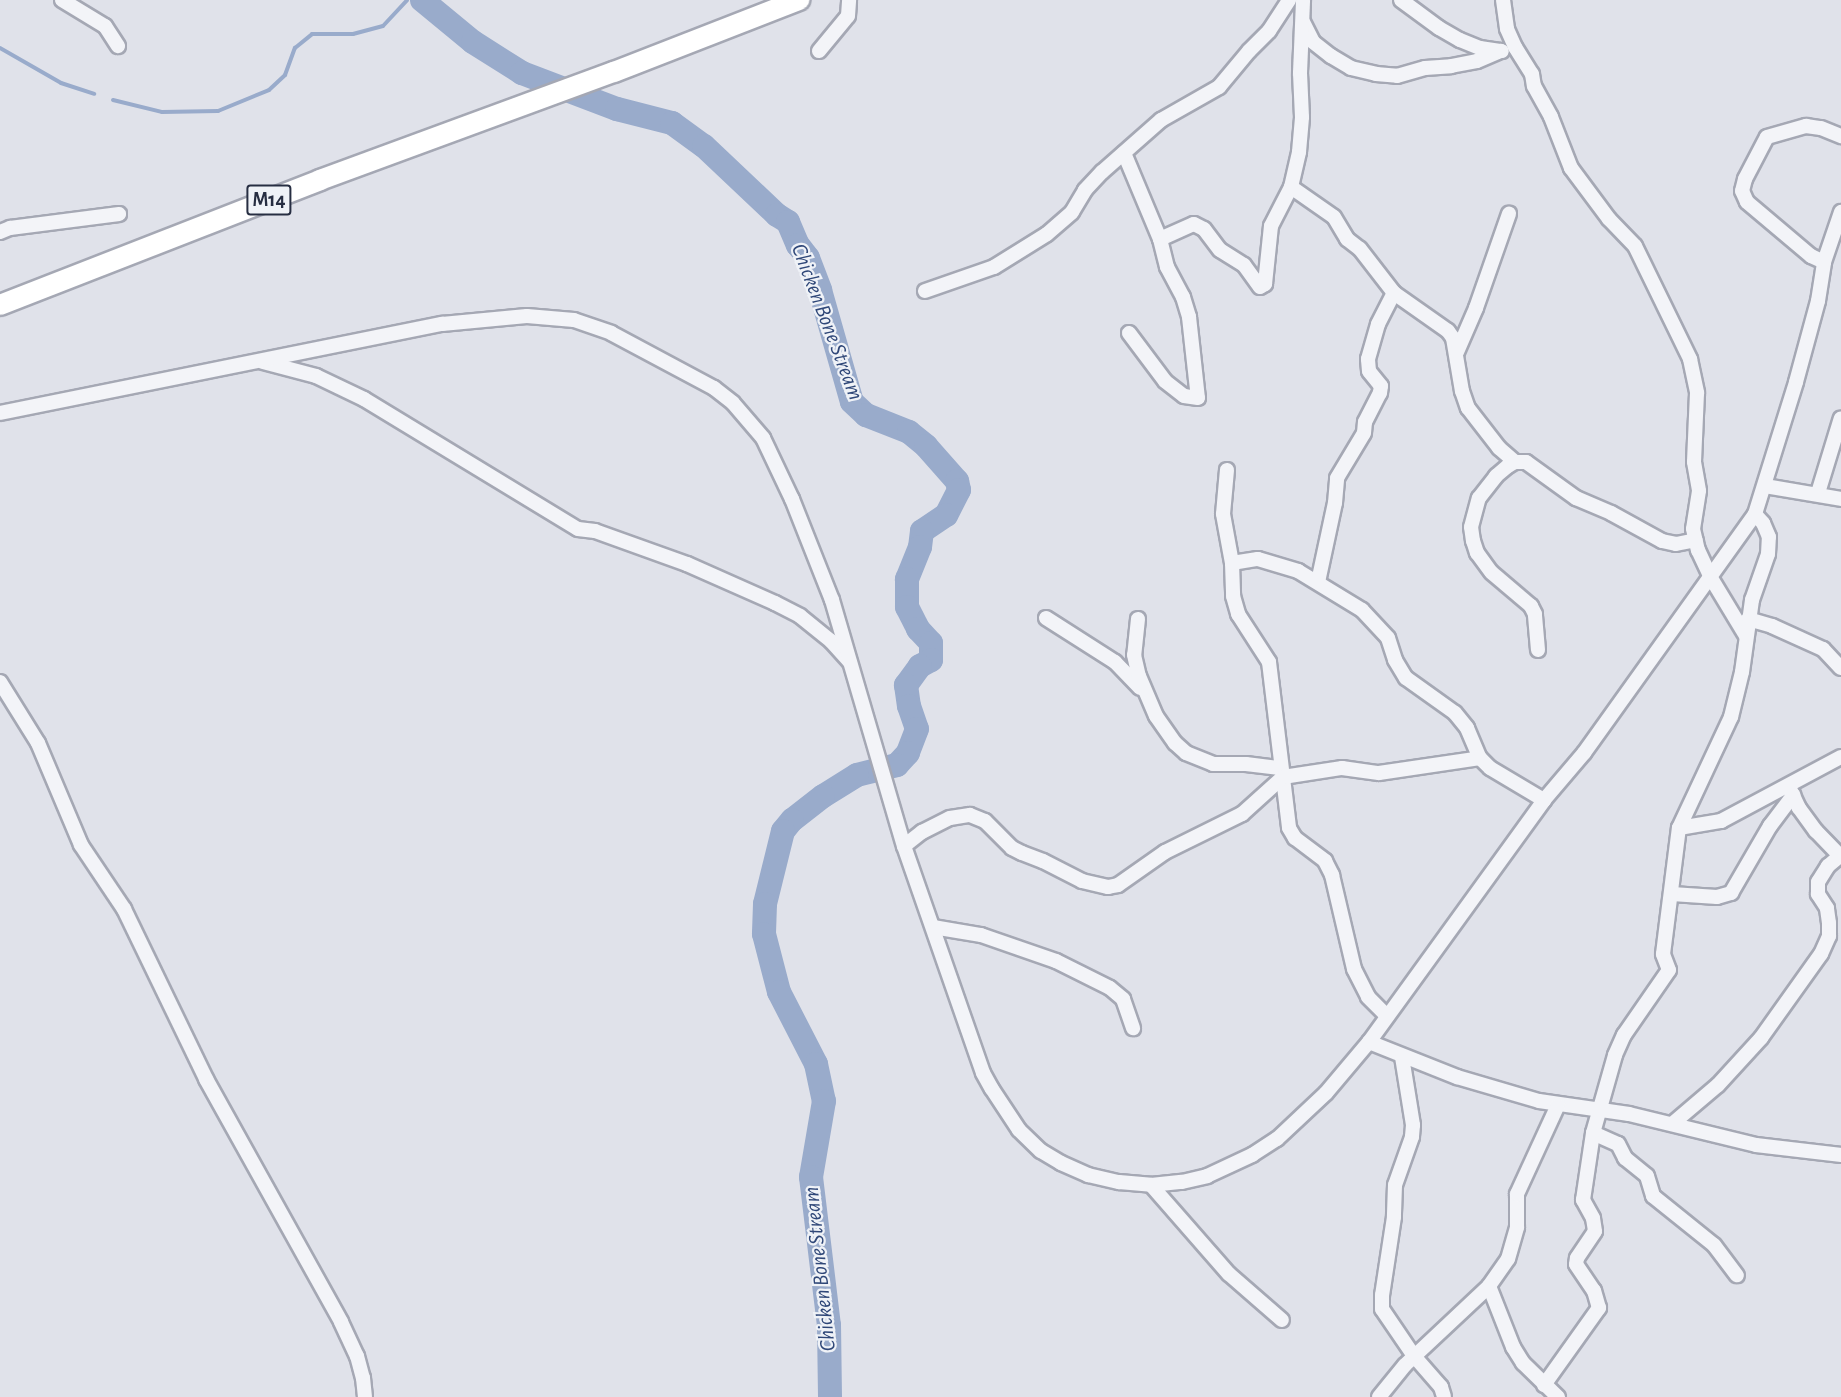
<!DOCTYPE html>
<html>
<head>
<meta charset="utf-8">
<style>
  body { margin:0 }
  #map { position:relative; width:1841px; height:1397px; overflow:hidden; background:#e0e2ea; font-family:"Alegreya Sans",sans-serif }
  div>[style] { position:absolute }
  .stream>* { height:4px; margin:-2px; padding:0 2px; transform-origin:2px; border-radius:2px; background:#99abcb }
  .river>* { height:24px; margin:-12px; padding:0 12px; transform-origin:12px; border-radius:12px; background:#99abcb }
  .roads { filter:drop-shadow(2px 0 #a5a8b4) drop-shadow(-2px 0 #a5a8b4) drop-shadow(0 2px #a5a8b4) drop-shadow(0 -2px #a5a8b4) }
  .minor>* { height:14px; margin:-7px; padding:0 7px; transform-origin:7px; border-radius:7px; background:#f3f4f8 }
  .highway>* { height:20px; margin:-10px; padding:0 10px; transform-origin:10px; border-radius:10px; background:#fff }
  span { translate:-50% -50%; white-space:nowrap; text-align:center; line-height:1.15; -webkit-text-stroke:4.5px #eff2f7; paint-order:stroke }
  .shield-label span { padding:2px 4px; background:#eff2f7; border:2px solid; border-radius:4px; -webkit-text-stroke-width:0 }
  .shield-label { font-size:20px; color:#272e42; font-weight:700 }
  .water-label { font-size:22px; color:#2f4778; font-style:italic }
</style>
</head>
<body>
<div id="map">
  <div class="stream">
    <div style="left:0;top:48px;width:70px;rotate:29.8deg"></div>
    <div style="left:61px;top:83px;width:35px;rotate:18deg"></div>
    <div style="left:113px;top:100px;width:50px;rotate:13.8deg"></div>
    <div style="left:162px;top:112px;width:56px;rotate:-1deg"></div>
    <div style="left:218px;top:111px;width:55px;rotate:-22.4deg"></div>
    <div style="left:269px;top:90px;width:22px;rotate:-43deg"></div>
    <div style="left:285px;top:75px;width:29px;rotate:-70deg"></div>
    <div style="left:295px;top:48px;width:22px;rotate:-39deg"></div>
    <div style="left:312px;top:34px;width:41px"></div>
    <div style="left:353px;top:34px;width:31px;rotate:-15deg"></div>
    <div style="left:383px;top:26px;width:35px;rotate:-47deg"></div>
  </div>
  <div class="river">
    <div style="left:422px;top:0;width:66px;rotate:39.5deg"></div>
    <div style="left:473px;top:42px;width:58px;rotate:32.3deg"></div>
    <div style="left:522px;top:73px;width:102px;rotate:20.8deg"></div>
    <div style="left:617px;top:109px;width:57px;rotate:14.3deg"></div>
    <div style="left:672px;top:123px;width:39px;rotate:36deg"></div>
    <div style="left:704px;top:146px;width:100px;rotate:43.4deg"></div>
    <div style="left:777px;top:215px;width:13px;rotate:32deg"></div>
    <div style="left:788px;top:222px;width:25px;rotate:67deg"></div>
    <div style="left:798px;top:245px;width:16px;rotate:52deg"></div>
    <div style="left:808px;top:258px;width:34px;rotate:69deg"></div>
    <div style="left:820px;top:290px;width:116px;rotate:74.1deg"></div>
    <div style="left:852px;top:402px;width:19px;rotate:43deg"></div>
    <div style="left:866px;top:415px;width:46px;rotate:21.6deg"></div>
    <div style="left:909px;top:432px;width:22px;rotate:39deg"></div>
    <div style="left:926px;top:446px;width:47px;rotate:48.5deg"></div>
    <div style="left:957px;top:481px;width:9px;rotate:77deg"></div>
    <div style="left:959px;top:490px;width:28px;rotate:117deg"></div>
    <div style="left:946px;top:515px;width:29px;rotate:146deg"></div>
    <div style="left:922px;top:531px;width:16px;rotate:97deg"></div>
    <div style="left:920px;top:547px;width:35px;rotate:112deg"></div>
    <div style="left:907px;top:579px;width:28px;rotate:90deg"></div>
    <div style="left:907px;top:607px;width:25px;rotate:63deg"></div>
    <div style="left:918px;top:629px;width:19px;rotate:47deg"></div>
    <div style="left:931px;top:643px;width:17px;rotate:90deg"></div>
    <div style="left:931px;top:660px;width:13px;rotate:151deg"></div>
    <div style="left:920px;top:666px;width:24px;rotate:126deg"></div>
    <div style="left:906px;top:685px;width:21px;rotate:82deg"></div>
    <div style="left:909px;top:706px;width:24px;rotate:71deg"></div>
    <div style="left:917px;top:729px;width:26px;rotate:111deg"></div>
    <div style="left:908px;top:753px;width:16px;rotate:133deg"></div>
    <div style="left:897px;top:765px;width:41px;rotate:166deg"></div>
    <div style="left:857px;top:775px;width:40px;rotate:148deg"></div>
    <div style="left:823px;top:796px;width:39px;rotate:142deg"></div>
    <div style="left:792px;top:820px;width:14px;rotate:129deg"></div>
    <div style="left:783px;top:831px;width:75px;rotate:103.9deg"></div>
    <div style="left:765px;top:904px;width:30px;rotate:92deg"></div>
    <div style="left:764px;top:934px;width:60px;rotate:75.5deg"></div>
    <div style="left:779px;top:992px;width:81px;rotate:62.8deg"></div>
    <div style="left:816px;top:1064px;width:38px;rotate:78deg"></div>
    <div style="left:824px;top:1101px;width:77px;rotate:99.7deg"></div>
    <div style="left:811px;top:1177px;width:149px;rotate:83.1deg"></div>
    <div style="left:829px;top:1325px;width:72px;rotate:89.2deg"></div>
  </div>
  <div class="roads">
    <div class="minor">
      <div style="left:62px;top:0;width:50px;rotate:31.2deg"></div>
      <div style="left:105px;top:26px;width:24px;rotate:57deg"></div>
      <div style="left:1401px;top:0;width:47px;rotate:36.4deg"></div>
      <div style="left:1439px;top:28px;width:24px;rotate:30deg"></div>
      <div style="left:1460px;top:40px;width:22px;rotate:22deg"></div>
      <div style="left:1480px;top:48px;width:22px;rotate:8deg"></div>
      <div style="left:1503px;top:0;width:29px;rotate:82deg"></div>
      <div style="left:1507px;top:29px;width:20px;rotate:66deg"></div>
      <div style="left:1515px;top:47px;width:32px;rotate:58deg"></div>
      <div style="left:1532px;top:74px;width:12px;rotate:81deg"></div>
      <div style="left:1534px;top:86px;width:35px;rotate:61deg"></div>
      <div style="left:1551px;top:117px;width:55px;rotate:68.6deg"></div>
      <div style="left:1571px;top:168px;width:64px;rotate:53.3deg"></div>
      <div style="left:1609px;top:219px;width:37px;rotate:46deg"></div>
      <div style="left:1635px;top:246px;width:126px;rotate:64deg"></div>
      <div style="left:1690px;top:359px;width:35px;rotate:78deg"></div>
      <div style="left:1697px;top:393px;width:69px;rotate:92.5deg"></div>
      <div style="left:1694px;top:462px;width:29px;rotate:80deg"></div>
      <div style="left:1699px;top:491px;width:38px;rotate:99deg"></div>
      <div style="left:1693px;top:529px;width:22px;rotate:77deg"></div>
      <div style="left:1698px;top:550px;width:31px;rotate:65deg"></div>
      <div style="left:1711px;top:578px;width:68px;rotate:58.9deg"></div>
      <div style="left:1303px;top:22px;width:22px;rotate:63deg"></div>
      <div style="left:1313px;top:42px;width:23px;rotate:38deg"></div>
      <div style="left:1331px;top:56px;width:23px;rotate:31deg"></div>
      <div style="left:1351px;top:68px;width:26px;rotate:13deg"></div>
      <div style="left:1376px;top:74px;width:21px;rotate:5deg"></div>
      <div style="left:1397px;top:76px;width:29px;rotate:-16deg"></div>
      <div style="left:1425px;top:68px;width:26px;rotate:-4deg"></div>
      <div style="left:1451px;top:66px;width:26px;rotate:-11deg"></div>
      <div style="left:1477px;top:61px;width:26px;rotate:-23deg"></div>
      <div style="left:819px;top:51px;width:45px;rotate:-50.4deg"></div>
      <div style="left:848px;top:16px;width:16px;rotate:-86deg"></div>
      <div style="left:1124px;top:153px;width:93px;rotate:67.3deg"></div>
      <div style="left:1160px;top:239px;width:29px;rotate:76deg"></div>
      <div style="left:1167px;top:267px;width:34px;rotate:62deg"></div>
      <div style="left:1183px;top:297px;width:21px;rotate:73deg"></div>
      <div style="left:1189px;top:317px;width:81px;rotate:83.7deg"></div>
      <div style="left:1198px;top:398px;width:14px;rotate:-172deg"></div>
      <div style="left:1184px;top:396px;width:24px;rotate:-142deg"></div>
      <div style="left:1165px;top:381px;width:60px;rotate:-126.9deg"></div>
      <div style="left:1291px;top:187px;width:52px;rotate:34.9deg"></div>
      <div style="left:1334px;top:217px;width:26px;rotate:59deg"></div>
      <div style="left:1347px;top:239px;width:16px;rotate:38deg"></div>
      <div style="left:1360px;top:249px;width:56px;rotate:52.3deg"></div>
      <div style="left:1394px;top:293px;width:66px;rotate:35.1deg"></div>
      <div style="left:1448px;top:331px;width:9px;rotate:54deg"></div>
      <div style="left:1453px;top:338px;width:54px;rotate:80.4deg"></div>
      <div style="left:1462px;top:391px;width:18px;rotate:71deg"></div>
      <div style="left:1468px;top:408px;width:51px;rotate:52.2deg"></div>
      <div style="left:1499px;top:448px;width:21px;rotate:41deg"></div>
      <div style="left:0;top:232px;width:11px;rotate:-22deg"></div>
      <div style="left:10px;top:228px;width:110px;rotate:-7.3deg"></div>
      <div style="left:1160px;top:239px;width:37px;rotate:-24deg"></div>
      <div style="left:1194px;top:224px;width:11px;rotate:27deg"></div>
      <div style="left:1204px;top:229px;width:26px;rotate:53deg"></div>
      <div style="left:1220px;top:250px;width:28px;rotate:32deg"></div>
      <div style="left:1244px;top:265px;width:27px;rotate:54deg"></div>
      <div style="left:1260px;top:287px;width:6px;rotate:-31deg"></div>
      <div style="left:1265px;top:284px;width:58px;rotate:-84.1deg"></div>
      <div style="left:1271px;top:226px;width:44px;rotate:-62.9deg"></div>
      <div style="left:1291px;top:187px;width:36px;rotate:-77deg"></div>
      <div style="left:1299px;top:152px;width:35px;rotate:-85deg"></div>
      <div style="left:1302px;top:117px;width:44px;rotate:-92.6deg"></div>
      <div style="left:1300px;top:73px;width:73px;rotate:-87.6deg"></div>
      <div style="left:1824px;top:262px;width:14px;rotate:-155deg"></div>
      <div style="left:1811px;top:256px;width:84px;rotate:-139.8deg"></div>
      <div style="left:1747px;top:202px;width:12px;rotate:-114deg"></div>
      <div style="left:1742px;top:191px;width:12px;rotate:-76deg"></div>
      <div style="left:1745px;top:179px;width:47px;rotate:-62.4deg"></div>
      <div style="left:1767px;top:137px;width:41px;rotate:-15.8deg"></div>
      <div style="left:1806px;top:126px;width:15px;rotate:8deg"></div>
      <div style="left:1821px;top:128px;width:22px;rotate:22deg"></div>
      <div style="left:925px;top:291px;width:73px;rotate:-19.2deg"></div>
      <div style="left:994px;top:267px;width:62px;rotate:-31.9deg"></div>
      <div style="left:1047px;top:234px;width:33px;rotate:-41deg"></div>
      <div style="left:1072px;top:212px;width:26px;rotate:-59deg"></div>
      <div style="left:1085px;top:190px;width:25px;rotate:-47deg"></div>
      <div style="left:1102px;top:172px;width:79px;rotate:-41.4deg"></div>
      <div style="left:1161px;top:120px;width:67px;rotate:-29.6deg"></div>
      <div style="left:1219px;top:87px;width:47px;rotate:-50.2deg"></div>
      <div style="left:1249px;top:51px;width:28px;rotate:-45deg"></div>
      <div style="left:1269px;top:31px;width:37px;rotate:-57deg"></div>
      <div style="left:1457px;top:352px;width:48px;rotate:-66.6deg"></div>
      <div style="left:1476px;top:308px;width:100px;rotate:-70.7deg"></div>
      <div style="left:263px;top:362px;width:55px;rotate:14.8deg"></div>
      <div style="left:316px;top:376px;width:53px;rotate:25.6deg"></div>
      <div style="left:364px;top:399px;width:250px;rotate:31.3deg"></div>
      <div style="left:578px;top:529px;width:17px;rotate:7deg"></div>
      <div style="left:595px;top:531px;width:98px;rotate:19.7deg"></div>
      <div style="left:687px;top:564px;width:96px;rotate:23.9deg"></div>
      <div style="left:775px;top:603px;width:28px;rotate:27deg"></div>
      <div style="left:800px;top:616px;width:40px;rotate:39deg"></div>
      <div style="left:831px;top:641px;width:27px;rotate:48deg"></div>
      <div style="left:0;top:413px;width:451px;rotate:-11.4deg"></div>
      <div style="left:442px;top:324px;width:85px;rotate:-5.4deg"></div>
      <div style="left:527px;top:316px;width:47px;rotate:4.9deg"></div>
      <div style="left:574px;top:320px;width:39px;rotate:19deg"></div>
      <div style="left:611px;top:333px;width:117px;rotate:28.1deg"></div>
      <div style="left:714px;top:388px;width:24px;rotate:38deg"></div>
      <div style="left:733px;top:403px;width:46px;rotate:49.4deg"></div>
      <div style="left:763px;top:438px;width:68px;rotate:64.6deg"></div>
      <div style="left:792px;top:499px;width:109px;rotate:68.4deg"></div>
      <div style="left:832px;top:600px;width:256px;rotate:73.7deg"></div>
      <div style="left:904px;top:846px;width:240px;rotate:70.8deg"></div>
      <div style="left:983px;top:1073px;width:18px;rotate:61deg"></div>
      <div style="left:992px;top:1089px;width:49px;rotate:56.6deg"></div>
      <div style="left:1019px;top:1130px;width:30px;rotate:44deg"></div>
      <div style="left:1041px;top:1151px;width:23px;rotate:31deg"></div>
      <div style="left:1061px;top:1163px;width:30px;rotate:24deg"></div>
      <div style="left:1088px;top:1175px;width:32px;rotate:13deg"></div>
      <div style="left:1119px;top:1182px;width:32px;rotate:5deg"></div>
      <div style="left:1151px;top:1185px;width:31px;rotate:-6deg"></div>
      <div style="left:1182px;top:1182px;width:26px;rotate:-13deg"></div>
      <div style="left:1207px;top:1176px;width:50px;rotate:-25deg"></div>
      <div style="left:1252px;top:1155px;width:30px;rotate:-33deg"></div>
      <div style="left:1277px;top:1139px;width:67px;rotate:-43.2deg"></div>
      <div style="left:1326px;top:1093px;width:67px;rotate:-49.9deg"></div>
      <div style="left:1369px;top:1042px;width:299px;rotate:-54.1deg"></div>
      <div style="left:1544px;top:800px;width:62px;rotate:-49.6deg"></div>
      <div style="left:1584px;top:753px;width:294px;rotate:-54.4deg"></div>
      <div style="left:1755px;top:514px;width:138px;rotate:-72.7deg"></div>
      <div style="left:1796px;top:382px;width:84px;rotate:-74.8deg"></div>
      <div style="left:1818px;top:301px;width:39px;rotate:-81deg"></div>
      <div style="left:1824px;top:262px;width:53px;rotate:-71.2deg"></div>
      <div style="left:1227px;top:470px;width:44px;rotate:95.2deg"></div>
      <div style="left:1223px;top:514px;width:50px;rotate:79.6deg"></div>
      <div style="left:1232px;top:563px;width:33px;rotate:88deg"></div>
      <div style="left:1233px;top:596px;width:19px;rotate:74deg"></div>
      <div style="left:1238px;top:614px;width:57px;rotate:57.1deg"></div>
      <div style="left:1269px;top:662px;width:167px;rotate:83.1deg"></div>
      <div style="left:1289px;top:828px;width:12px;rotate:59deg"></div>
      <div style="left:1295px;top:838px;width:38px;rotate:37deg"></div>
      <div style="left:1325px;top:861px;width:16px;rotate:63deg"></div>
      <div style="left:1332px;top:875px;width:97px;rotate:76.8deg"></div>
      <div style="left:1354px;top:969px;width:31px;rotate:63deg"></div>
      <div style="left:1368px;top:997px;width:27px;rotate:45deg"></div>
      <div style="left:1765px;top:486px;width:77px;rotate:9.7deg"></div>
      <div style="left:1818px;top:493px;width:78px;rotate:-73deg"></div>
      <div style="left:1232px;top:563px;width:26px;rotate:-9deg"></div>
      <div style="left:1258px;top:559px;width:42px;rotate:16.7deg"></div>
      <div style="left:1298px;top:571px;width:75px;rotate:31.4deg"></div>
      <div style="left:1362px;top:610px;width:38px;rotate:47deg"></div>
      <div style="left:1388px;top:638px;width:23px;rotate:72deg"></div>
      <div style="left:1395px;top:660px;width:21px;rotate:59deg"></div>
      <div style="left:1406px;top:678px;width:60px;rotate:35.5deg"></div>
      <div style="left:1455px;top:713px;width:19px;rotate:51deg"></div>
      <div style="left:1467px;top:728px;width:33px;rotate:67deg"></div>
      <div style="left:1318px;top:582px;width:81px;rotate:-77.9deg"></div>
      <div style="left:1335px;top:503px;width:25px;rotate:-85deg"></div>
      <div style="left:1337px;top:478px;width:52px;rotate:-59deg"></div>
      <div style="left:1364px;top:433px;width:11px;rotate:-85deg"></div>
      <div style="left:1365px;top:422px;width:33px;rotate:-63deg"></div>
      <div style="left:1380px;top:393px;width:7px;rotate:-82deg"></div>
      <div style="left:1381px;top:386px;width:19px;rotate:-129deg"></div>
      <div style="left:1369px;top:371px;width:12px;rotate:-95deg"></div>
      <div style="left:1368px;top:359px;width:36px;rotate:-74deg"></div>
      <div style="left:1378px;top:324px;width:35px;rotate:-63deg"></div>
      <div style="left:1046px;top:618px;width:82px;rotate:32.5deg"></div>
      <div style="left:1115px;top:662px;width:36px;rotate:46deg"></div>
      <div style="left:1138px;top:619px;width:36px;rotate:96deg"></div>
      <div style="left:1134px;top:655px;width:22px;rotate:77deg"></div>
      <div style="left:1139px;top:676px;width:43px;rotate:67deg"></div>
      <div style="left:1156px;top:716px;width:33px;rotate:55deg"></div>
      <div style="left:1175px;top:743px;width:15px;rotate:42deg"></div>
      <div style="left:1186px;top:753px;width:29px;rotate:22deg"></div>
      <div style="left:1213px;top:764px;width:33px"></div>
      <div style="left:1246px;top:764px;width:34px;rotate:7deg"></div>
      <div style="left:1748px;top:619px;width:25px;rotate:16deg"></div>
      <div style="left:1772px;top:626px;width:56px;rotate:24.3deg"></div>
      <div style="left:1823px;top:649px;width:26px;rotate:47deg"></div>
      <div style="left:1538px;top:650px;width:36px;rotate:-95deg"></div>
      <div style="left:1535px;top:614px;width:9px;rotate:-117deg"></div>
      <div style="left:1531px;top:606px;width:52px;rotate:-139.6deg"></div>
      <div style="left:1491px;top:572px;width:24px;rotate:-126deg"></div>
      <div style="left:1477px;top:553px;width:13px;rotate:-108deg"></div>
      <div style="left:1473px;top:541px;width:14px;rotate:-98deg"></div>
      <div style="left:1471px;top:527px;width:30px;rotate:-75deg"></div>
      <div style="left:1479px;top:498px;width:28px;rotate:-52deg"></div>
      <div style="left:1496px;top:476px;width:16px;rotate:-40deg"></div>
      <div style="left:1508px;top:466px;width:8px;rotate:-30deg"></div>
      <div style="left:1515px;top:462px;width:11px"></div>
      <div style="left:1526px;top:462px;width:62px;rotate:35.8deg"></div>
      <div style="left:1576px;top:498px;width:38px;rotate:23deg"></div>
      <div style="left:1611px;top:513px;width:58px;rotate:28.8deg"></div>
      <div style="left:1662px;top:541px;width:14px;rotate:12deg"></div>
      <div style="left:1676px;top:544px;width:20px;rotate:-11deg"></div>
      <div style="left:0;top:682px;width:72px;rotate:58.1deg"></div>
      <div style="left:38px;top:743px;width:111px;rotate:67.1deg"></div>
      <div style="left:81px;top:845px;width:77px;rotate:56.1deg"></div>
      <div style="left:124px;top:909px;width:189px;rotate:64.2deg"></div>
      <div style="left:206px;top:1079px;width:278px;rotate:60.9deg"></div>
      <div style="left:341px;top:1322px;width:38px;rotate:65deg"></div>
      <div style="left:357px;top:1356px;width:23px;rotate:75deg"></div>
      <div style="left:363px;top:1378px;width:19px;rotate:84deg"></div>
      <div style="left:1790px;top:789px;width:21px;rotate:65deg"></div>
      <div style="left:1799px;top:808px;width:29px;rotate:54deg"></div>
      <div style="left:1816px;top:831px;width:36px;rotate:46deg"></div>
      <div style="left:1679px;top:828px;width:43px;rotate:-9.5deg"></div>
      <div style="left:1721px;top:821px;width:136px;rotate:-28.1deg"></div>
      <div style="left:904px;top:846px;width:23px;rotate:-38deg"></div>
      <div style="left:922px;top:832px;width:31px;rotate:-27deg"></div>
      <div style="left:950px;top:818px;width:20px;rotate:-9deg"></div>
      <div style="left:970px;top:815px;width:16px;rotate:22deg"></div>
      <div style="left:985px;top:821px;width:38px;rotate:45deg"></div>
      <div style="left:1012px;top:848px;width:11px;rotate:27deg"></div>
      <div style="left:1022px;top:853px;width:22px;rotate:21deg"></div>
      <div style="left:1043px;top:861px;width:44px;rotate:27.1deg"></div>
      <div style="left:1082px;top:881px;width:27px;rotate:13deg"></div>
      <div style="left:1108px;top:887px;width:10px;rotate:-11deg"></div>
      <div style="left:1118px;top:885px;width:57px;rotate:-35.1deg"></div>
      <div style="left:1165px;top:852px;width:86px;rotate:-26.3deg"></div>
      <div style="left:1242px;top:814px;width:55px;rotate:-42.1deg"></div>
      <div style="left:1283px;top:777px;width:60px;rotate:-8.7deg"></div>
      <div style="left:1342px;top:768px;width:37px;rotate:8deg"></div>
      <div style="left:1379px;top:773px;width:102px;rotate:-8.4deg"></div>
      <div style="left:1480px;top:758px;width:14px;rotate:45deg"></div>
      <div style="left:1490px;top:768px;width:63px;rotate:30.7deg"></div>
      <div style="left:1672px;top:894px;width:45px;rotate:3.8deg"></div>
      <div style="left:1717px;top:897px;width:15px;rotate:-16deg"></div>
      <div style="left:1731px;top:893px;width:78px;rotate:-59.8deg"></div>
      <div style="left:1770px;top:826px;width:39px;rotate:-53deg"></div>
      <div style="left:933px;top:927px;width:49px;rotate:9.5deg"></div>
      <div style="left:981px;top:935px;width:79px;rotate:19.1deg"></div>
      <div style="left:1056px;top:961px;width:60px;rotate:26.6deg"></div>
      <div style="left:1110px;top:988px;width:17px;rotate:40deg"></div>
      <div style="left:1123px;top:999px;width:31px;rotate:71deg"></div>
      <div style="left:1369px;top:1042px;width:95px;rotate:21.7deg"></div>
      <div style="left:1457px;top:1077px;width:85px;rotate:16.3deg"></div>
      <div style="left:1539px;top:1101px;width:91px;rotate:8.2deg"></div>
      <div style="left:1629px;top:1114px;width:131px;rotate:13.7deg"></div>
      <div style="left:1756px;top:1145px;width:86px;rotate:6.7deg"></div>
      <div style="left:1402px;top:1057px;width:69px;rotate:80.8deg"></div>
      <div style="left:1413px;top:1125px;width:12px;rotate:95deg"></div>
      <div style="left:1412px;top:1137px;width:51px;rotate:109.5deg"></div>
      <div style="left:1395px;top:1185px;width:32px;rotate:92deg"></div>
      <div style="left:1394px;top:1217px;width:79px;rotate:98.7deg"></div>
      <div style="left:1382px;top:1295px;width:14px;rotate:90deg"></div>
      <div style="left:1382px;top:1309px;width:57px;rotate:55.8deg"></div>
      <div style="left:1414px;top:1356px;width:41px;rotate:48.9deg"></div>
      <div style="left:1441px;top:1387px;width:10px;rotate:73deg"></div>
      <div style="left:1672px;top:1124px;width:60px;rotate:-40.3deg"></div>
      <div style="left:1718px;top:1085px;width:64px;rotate:-47.5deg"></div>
      <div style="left:1761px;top:1038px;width:103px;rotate:-54.5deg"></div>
      <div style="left:1821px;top:954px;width:20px;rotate:-66deg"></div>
      <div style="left:1829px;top:936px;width:13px;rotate:-90deg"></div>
      <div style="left:1829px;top:923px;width:15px;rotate:-98deg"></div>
      <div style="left:1827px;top:908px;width:17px;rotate:-123deg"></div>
      <div style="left:1818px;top:894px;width:12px;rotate:-90deg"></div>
      <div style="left:1818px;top:882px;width:19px;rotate:-58deg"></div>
      <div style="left:1828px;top:866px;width:16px;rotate:-40deg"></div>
      <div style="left:1593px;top:1133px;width:27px;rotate:24deg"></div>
      <div style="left:1618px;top:1144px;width:16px;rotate:63deg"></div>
      <div style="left:1625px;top:1158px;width:28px;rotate:39deg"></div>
      <div style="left:1647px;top:1176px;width:21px;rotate:73deg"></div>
      <div style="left:1653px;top:1196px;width:78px;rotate:38.8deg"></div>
      <div style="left:1714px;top:1245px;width:38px;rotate:53deg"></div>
      <div style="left:1151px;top:1185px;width:118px;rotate:48.8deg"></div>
      <div style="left:1229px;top:1274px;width:70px;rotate:41deg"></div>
      <div style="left:1489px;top:1286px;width:66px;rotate:68.5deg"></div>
      <div style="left:1513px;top:1347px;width:19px;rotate:58deg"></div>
      <div style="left:1523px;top:1363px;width:49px;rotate:44.2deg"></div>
      <div style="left:1544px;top:1385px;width:95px;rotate:-54.5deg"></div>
      <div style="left:1599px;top:1308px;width:18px;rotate:-106deg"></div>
      <div style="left:1594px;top:1291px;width:32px;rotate:-124deg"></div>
      <div style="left:1576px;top:1264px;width:6px;rotate:-81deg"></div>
      <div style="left:1577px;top:1258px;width:32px;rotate:-56deg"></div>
      <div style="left:1595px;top:1231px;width:13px;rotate:-99deg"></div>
      <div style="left:1593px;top:1218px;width:21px;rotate:-119deg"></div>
      <div style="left:1583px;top:1200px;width:68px;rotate:-81.5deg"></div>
      <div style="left:1593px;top:1133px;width:81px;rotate:-74.2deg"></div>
      <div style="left:1615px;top:1055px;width:22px;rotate:-66deg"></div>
      <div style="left:1624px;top:1035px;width:79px;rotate:-55.3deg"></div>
      <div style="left:1669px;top:970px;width:17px;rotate:-111deg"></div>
      <div style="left:1663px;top:954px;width:127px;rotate:-82.8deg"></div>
      <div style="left:1679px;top:828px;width:123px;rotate:-64.9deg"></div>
      <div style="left:1731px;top:717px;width:46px;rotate:-76.3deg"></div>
      <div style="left:1742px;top:672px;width:73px;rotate:-82.1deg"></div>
      <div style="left:1752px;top:600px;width:49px;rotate:-70.8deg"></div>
      <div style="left:1768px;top:554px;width:17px;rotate:-87deg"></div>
      <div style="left:1769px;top:537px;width:15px;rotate:-113deg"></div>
      <div style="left:1763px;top:523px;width:12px;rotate:-132deg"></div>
      <div style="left:1379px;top:1397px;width:41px;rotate:-50.9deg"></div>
      <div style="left:1405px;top:1365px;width:115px;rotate:-43.2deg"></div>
      <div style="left:1489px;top:1286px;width:33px;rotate:-55deg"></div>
      <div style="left:1508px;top:1259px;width:33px;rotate:-74deg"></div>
      <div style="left:1517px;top:1227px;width:33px;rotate:-90deg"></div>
      <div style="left:1517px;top:1194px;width:98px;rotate:-65.3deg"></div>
    </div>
    <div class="highway">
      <div style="left:0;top:305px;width:344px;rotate:-21.3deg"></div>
      <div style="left:320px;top:180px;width:313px;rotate:-20.2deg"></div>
      <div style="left:614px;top:72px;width:199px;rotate:-21.3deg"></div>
    </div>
  </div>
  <div class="shield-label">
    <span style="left:269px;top:200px">M14</span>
  </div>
  <div class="water-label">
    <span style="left:827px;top:322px;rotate:69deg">Chicken Bone Stream</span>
    <span style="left:820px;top:1269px;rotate:-96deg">Chicken Bone Stream</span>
  </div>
</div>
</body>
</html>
